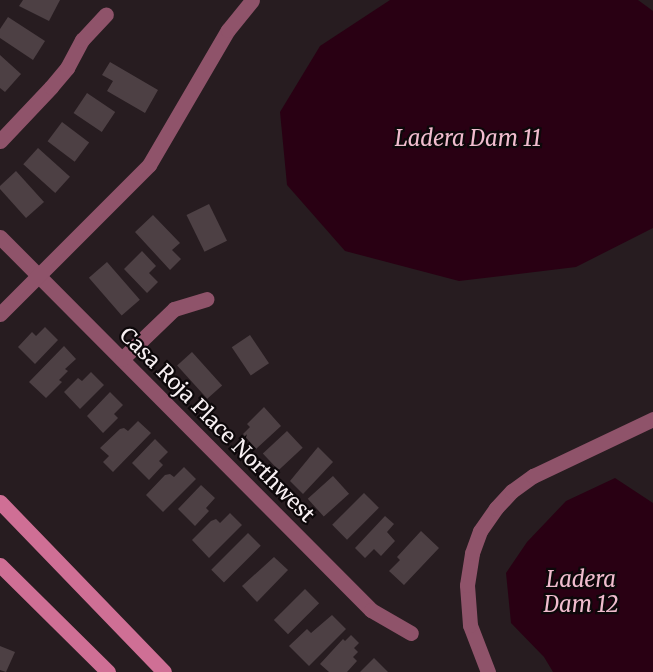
<!DOCTYPE html>
<html>
<head>
<meta charset="utf-8">
<style>
  body { margin:0 }
  #map { position:relative; width:653px; height:672px; overflow:hidden; background:#271c20; font-family:Merriweather,serif }
  div>[style] { position:absolute }
  .water>* { inset:0; background:#290013 }
  .building>* { inset:0; background:#4d4044; transform-origin:0 0 }
  .minor>* { height:15px; margin:-7.5px; padding:0 7.5px; transform-origin:7.5px; border-radius:7.5px; background:#8f536a }
  .tertiary>* { height:15px; margin:-7.5px; padding:0 7.5px; transform-origin:7.5px; border-radius:7.5px; background:#8f536a }
  .secondary>* { height:15px; margin:-7.5px; padding:0 7.5px; transform-origin:7.5px; border-radius:7.5px; background:#cf6f95 }
  span { translate:-50% -50%; white-space:nowrap; text-align:center; line-height:1.15; -webkit-text-stroke:4.5px #0d080a; paint-order:stroke }
  .street-label { font-size:21px; color:#f8f0f3 }
  .water-label { font-size:22px; color:#f0bcce; font-style:italic }
</style>
</head>
<body>
<div id="map">
  <div class="water">
    <div style="clip-path:polygon(390px 0,638px 0,653px 11px,653px 228px,576px 267px,459px 281px,345px 251px,287px 185px,280px 112px,320px 46px)"></div>
    <div style="clip-path:polygon(615px 478px,653px 503px,653px 672px,553px 672px,544px 657px,511px 623px,506px 573px,527px 542px,566px 501px)"></div>
  </div>
  <div class="building">
    <div style="clip-path:polygon(23px 0,60px 0,49px 21px,19px 6px)"></div>
    <div style="clip-path:polygon(8px 17px,45px 41px,33px 60px,0 38px,0 29px)"></div>
    <div style="clip-path:polygon(0 55px,21px 74px,5px 92px,0 88px)"></div>
    <div style="clip-path:polygon(110px 62px,158px 90px,145px 113px,107px 91px,113px 81px,102px 75px)"></div>
    <div style="left:87px;top:93px;width:34px;height:24px;rotate:34deg"></div>
    <div style="left:62px;top:122px;width:34px;height:24px;rotate:37deg"></div>
    <div style="left:38px;top:148px;width:43px;height:22px;rotate:42deg"></div>
    <div style="clip-path:polygon(16px 171px,44px 202px,26px 218px,0 189px,0 186px)"></div>
    <div style="left:209px;top:204px;width:41px;height:25px;rotate:64deg"></div>
    <div style="clip-path:polygon(153px 215px,180px 243px,172px 250px,181px 259px,170px 270px,135px 232px)"></div>
    <div style="clip-path:polygon(142px 251px,156px 266px,149px 273px,158px 282px,147px 293px,124px 269px)"></div>
    <div style="left:107px;top:262px;width:50px;height:24px;rotate:49deg"></div>
    <div style="clip-path:polygon(45px 327px,58px 340px,35px 364px,18px 347px,32px 332px,36px 336px)"></div>
    <div style="left:250px;top:335px;width:34px;height:22px;rotate:56deg"></div>
    <div style="clip-path:polygon(64px 346px,76px 359px,65px 369px,68px 371px,59px 380px,62px 382px,46px 398px,29px 382px)"></div>
    <div style="left:192px;top:352px;width:45px;height:20px;rotate:48deg"></div>
    <div style="clip-path:polygon(91px 372px,104px 385px,80px 409px,64px 392px,78px 378px,82px 381px)"></div>
    <div style="clip-path:polygon(110px 392px,123px 405px,114px 414px,118px 418px,103px 433px,87px 416px)"></div>
    <div style="clip-path:polygon(264px 407px,281px 426px,256px 449px,243px 434px,250px 427px,247px 424px)"></div>
    <div style="clip-path:polygon(138px 421px,151px 433px,113px 472px,103px 462px,109px 456px,100px 448px,120px 429px,124px 428px,128px 431px)"></div>
    <div style="left:287px;top:431px;width:23px;height:33px;rotate:47deg"></div>
    <div style="clip-path:polygon(155px 439px,168px 452px,159px 461px,163px 465px,149px 480px,132px 463px)"></div>
    <div style="clip-path:polygon(318px 447px,333px 462px,303px 494px,290px 481px)"></div>
    <div style="clip-path:polygon(184px 467px,196px 479px,163px 512px,146px 495px,165px 475px,170px 474px,174px 477px)"></div>
    <div style="left:333px;top:476px;width:24px;height:34px;rotate:48deg"></div>
    <div style="clip-path:polygon(201px 485px,215px 498px,206px 508px,209px 511px,195px 526px,178px 509px)"></div>
    <div style="left:364px;top:493px;width:21px;height:45px;rotate:45deg"></div>
    <div style="clip-path:polygon(230px 513px,242px 525px,209px 558px,192px 540px,211px 521px,216px 519px,220px 523px)"></div>
    <div style="clip-path:polygon(385px 516px,394px 524px,387px 532px,395px 541px,381px 556px,374px 549px,365px 558px,355px 548px)"></div>
    <div style="clip-path:polygon(421px 531px,439px 548px,404px 585px,389px 571px,400px 560px,397px 557px)"></div>
    <div style="left:248px;top:533px;width:18px;height:52px;rotate:45deg"></div>
    <div style="clip-path:polygon(274px 557px,288px 570px,257px 602px,242px 586px)"></div>
    <div style="left:305px;top:589px;width:20px;height:44px;rotate:45deg"></div>
    <div style="clip-path:polygon(332px 615px,346px 629px,309px 666px,289px 646px,307px 629px,311px 633px)"></div>
    <div style="clip-path:polygon(351px 635px,359px 643px,354px 648px,358px 652px,353px 657px,357px 661px,347px 672px,329px 672px,320px 664px,343px 639px,345px 641px)"></div>
    <div style="clip-path:polygon(0 646px,15px 652px,6px 672px,0 670px)"></div>
    <div style="clip-path:polygon(374px 658px,388px 672px,360px 672px)"></div>
  </div>
  <div class="minor">
    <div style="left:0;top:141px;width:74px;rotate:-46.6deg"></div>
    <div style="left:51px;top:87px;width:25px;rotate:-50deg"></div>
    <div style="left:67px;top:68px;width:32px;rotate:-62deg"></div>
    <div style="left:82px;top:40px;width:35px;rotate:-47deg"></div>
    <div style="left:0;top:237px;width:526px;rotate:45.15deg"></div>
    <div style="left:371px;top:610px;width:46px;rotate:29.9deg"></div>
    <div style="left:122px;top:359px;width:72px;rotate:-43.9deg"></div>
    <div style="left:174px;top:309px;width:34px;rotate:-17deg"></div>
    <div style="left:488px;top:672px;width:50px;rotate:-111deg"></div>
    <div style="left:470px;top:625px;width:40px;rotate:-94.3deg"></div>
    <div style="left:467px;top:585px;width:32px;rotate:-81deg"></div>
    <div style="left:472px;top:553px;width:23px;rotate:-70deg"></div>
    <div style="left:480px;top:531px;width:28px;rotate:-55deg"></div>
    <div style="left:496px;top:508px;width:23px;rotate:-47deg"></div>
    <div style="left:512px;top:491px;width:26px;rotate:-36deg"></div>
    <div style="left:533px;top:476px;width:133px;rotate:-25.4deg"></div>
  </div>
  <div class="tertiary">
    <div style="left:0;top:314px;width:211px;rotate:-45deg"></div>
    <div style="left:149px;top:165px;width:156px;rotate:-59.7deg"></div>
    <div style="left:228px;top:30px;width:38px;rotate:-51deg"></div>
  </div>
  <div class="secondary">
    <div style="left:0;top:502px;width:236px;rotate:46deg"></div>
    <div style="left:0;top:565px;width:152px;rotate:44.7deg"></div>
  </div>
  <div class="street-label">
    <span style="left:217px;top:425px;rotate:45deg">Casa Roja Place Northwest</span>
  </div>
  <div class="water-label">
    <span style="left:468px;top:139px">Ladera Dam 11</span>
    <span style="left:581px;top:592px">Ladera<br>Dam 12</span>
  </div>
</div>
</body>
</html>
